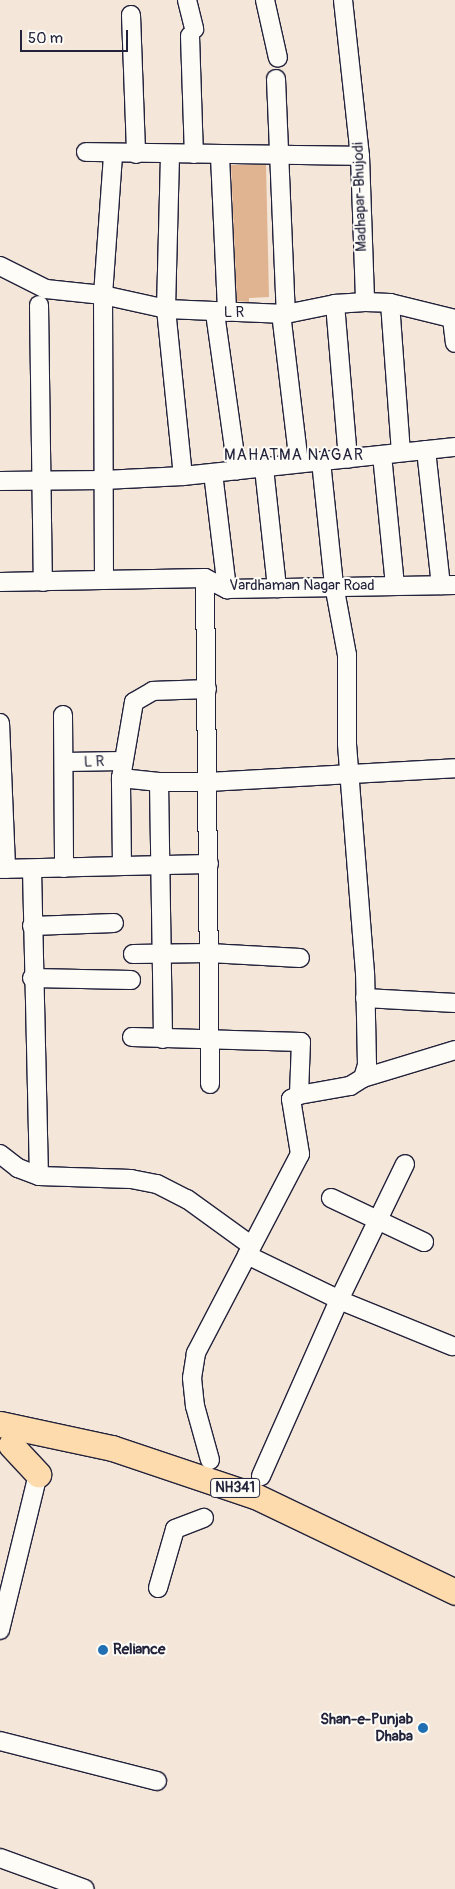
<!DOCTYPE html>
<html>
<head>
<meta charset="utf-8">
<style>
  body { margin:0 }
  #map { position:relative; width:455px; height:1889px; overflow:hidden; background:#f4e6d8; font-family:Pangolin,sans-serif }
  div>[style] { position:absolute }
  .building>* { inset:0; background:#e0b491 }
  .roads { filter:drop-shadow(1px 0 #22223b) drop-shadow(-1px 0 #22223b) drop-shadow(0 1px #22223b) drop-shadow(0 -1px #22223b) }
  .minor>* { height:18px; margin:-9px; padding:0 9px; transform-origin:9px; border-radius:9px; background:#fdfcf7 }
  .highway>* { height:25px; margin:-12.5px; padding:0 12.5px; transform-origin:12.5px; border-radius:12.5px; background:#fedbac }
  .dots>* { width:14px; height:14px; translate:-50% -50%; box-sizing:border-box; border:2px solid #fdfcf7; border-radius:50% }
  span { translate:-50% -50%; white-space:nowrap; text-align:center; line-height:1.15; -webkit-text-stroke:4px #fdfcf7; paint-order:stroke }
  .shield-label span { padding:1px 4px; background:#fdfcf7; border:1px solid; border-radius:4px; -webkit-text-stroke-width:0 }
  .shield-label { font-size:14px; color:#22223b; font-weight:700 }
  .street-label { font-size:15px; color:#22223b }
  .poi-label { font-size:15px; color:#22223b; font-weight:700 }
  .left { translate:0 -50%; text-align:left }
  .right { translate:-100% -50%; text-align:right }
  .neighbourhood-label { font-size:16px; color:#22223b; letter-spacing:1px }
  .scale { position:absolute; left:20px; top:30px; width:108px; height:22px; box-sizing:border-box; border:2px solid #22223b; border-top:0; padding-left:6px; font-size:15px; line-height:18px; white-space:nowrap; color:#22223b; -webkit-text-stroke:4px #fdfcf7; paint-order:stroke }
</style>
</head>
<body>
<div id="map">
  <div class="building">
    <div style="clip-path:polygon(231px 165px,266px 165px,269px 297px,249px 298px,249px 302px,237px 301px)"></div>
  </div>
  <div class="roads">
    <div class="minor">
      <div style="left:187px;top:0;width:30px;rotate:76deg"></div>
      <div style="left:265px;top:0;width:59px;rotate:77.4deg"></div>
      <div style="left:343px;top:0;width:157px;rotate:83.8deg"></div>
      <div style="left:360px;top:156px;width:146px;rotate:88deg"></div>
      <div style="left:365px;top:302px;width:25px;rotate:2deg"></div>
      <div style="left:390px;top:303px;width:67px;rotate:13.8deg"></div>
      <div style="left:131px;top:15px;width:139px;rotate:87.9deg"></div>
      <div style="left:190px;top:36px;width:118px;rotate:88.1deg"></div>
      <div style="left:276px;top:79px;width:235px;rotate:87.6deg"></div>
      <div style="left:86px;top:152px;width:274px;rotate:0.8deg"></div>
      <div style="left:170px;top:156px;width:153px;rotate:91.5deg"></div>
      <div style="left:166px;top:309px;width:168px;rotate:84.2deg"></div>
      <div style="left:220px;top:156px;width:156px;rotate:87.4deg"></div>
      <div style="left:0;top:266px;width:51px;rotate:26.6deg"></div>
      <div style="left:46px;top:289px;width:57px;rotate:6deg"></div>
      <div style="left:103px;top:295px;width:65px;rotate:12.5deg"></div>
      <div style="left:166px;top:309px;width:120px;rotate:2.4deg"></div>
      <div style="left:286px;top:314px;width:50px;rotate:-11.5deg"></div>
      <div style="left:335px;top:304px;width:30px;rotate:-4deg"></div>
      <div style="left:390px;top:303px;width:149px;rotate:85.8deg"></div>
      <div style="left:335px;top:304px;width:155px;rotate:85.2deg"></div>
      <div style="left:39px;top:305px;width:277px;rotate:89.2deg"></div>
      <div style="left:215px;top:313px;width:159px;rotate:82deg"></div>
      <div style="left:281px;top:313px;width:151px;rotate:83.2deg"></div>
      <div style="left:452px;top:319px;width:24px;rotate:83deg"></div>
      <div style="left:426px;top:450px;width:136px;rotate:83.7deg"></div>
      <div style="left:382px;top:455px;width:131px;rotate:84.3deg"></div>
      <div style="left:264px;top:468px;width:121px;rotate:83.8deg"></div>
      <div style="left:213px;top:473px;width:117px;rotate:83.1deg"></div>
      <div style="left:0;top:481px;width:104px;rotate:-0.6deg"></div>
      <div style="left:104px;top:480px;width:79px;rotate:-2.9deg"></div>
      <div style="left:183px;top:476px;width:274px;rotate:-6.1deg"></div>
      <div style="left:205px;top:578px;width:506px;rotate:89.43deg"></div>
      <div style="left:104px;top:580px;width:285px;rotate:-90.2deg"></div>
      <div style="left:103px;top:295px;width:141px;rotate:-85.9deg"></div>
      <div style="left:0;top:582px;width:205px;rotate:-1.1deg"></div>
      <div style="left:205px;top:578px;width:25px;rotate:27deg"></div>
      <div style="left:227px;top:589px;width:228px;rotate:-1deg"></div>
      <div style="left:63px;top:715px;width:153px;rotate:89.6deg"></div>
      <div style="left:0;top:723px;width:146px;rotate:87.6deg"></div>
      <div style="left:65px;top:762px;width:58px;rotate:-1deg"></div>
      <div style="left:121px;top:778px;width:38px;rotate:6deg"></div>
      <div style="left:159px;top:782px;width:49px"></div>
      <div style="left:208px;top:782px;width:247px;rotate:-3.2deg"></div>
      <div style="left:159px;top:782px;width:257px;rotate:89.1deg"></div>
      <div style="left:122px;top:866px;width:88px;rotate:-90.7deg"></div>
      <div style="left:121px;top:778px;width:77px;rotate:-80.3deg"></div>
      <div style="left:134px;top:702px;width:22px;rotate:-30deg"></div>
      <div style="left:153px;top:691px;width:54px;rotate:-2.1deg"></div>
      <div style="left:0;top:869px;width:209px;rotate:-1.4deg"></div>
      <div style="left:32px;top:869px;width:307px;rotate:88.7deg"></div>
      <div style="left:32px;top:926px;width:82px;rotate:-2.1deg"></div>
      <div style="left:133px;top:954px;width:76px;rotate:-0.8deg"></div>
      <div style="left:209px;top:953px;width:91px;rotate:3.1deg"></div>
      <div style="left:32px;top:978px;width:99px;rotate:1.2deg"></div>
      <div style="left:365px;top:998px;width:90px;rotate:3.2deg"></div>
      <div style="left:132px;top:1037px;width:169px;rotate:1.7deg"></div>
      <div style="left:301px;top:1042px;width:53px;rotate:92.2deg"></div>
      <div style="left:299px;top:1095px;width:9px;rotate:153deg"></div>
      <div style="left:291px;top:1099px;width:56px;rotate:80.7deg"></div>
      <div style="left:300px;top:1154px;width:225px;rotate:117.6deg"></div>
      <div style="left:196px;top:1353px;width:25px;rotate:99deg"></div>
      <div style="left:192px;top:1378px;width:28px;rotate:84deg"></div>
      <div style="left:195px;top:1406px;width:56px;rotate:74.5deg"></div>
      <div style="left:363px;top:1078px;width:96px;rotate:-16.9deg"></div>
      <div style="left:299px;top:1095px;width:52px;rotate:-10deg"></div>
      <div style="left:350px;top:1086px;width:15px;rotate:-32deg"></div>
      <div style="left:363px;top:1078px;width:14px;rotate:-73deg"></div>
      <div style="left:367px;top:1065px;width:92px;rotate:-91.2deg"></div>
      <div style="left:365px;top:973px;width:230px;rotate:-94.5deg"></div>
      <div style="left:347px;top:744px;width:89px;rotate:-90deg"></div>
      <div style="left:347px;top:655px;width:71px;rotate:-100.5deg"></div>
      <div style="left:334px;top:585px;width:124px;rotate:-96deg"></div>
      <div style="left:0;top:1154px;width:23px;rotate:38deg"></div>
      <div style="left:18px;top:1168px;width:22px;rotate:21deg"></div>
      <div style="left:39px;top:1176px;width:92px;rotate:1.9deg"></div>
      <div style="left:131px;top:1179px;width:26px;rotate:11deg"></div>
      <div style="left:157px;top:1184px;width:34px;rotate:27deg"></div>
      <div style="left:187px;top:1199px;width:80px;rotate:35.9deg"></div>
      <div style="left:331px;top:1198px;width:103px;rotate:25.3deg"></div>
      <div style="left:247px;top:1255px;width:108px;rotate:25.9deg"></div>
      <div style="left:344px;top:1302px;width:117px;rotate:22.2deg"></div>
      <div style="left:261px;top:1476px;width:193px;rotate:-66.1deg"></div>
      <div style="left:339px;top:1300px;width:151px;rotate:-64.1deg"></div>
      <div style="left:158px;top:1588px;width:61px;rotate:-73.9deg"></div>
      <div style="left:175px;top:1529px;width:31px;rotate:-21deg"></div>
      <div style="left:0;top:1630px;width:161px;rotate:-76.3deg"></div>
      <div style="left:0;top:1741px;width:162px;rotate:14.3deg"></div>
      <div style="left:0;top:1858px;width:90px;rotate:20deg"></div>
    </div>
    <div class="highway">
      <div style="left:0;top:1424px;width:115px;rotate:12.1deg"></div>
      <div style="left:112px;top:1448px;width:151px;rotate:18.6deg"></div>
      <div style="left:255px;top:1496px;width:222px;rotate:25.6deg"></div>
      <div style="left:11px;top:1445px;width:40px;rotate:47deg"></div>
    </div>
  </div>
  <div class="dots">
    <div style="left:103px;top:1650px;background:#1f6fb2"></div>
    <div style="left:423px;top:1728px;background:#1f6fb2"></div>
  </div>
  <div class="shield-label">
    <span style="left:235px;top:1488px">NH341</span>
  </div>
  <div class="street-label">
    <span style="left:360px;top:197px;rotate:-92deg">Madhapar-Bhujodi</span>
    <span style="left:234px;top:313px">L R</span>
    <span style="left:302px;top:586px">Vardhaman Nagar Road</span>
    <span style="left:94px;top:762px;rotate:-2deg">L R</span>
  </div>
  <div class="poi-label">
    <span class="left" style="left:113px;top:1650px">Reliance</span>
    <span class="right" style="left:413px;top:1728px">Shan-e-Punjab<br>Dhaba</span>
  </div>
  <div class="neighbourhood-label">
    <span style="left:294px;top:455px">MAHATMA NAGAR</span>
  </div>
  <div class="scale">50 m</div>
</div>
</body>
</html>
